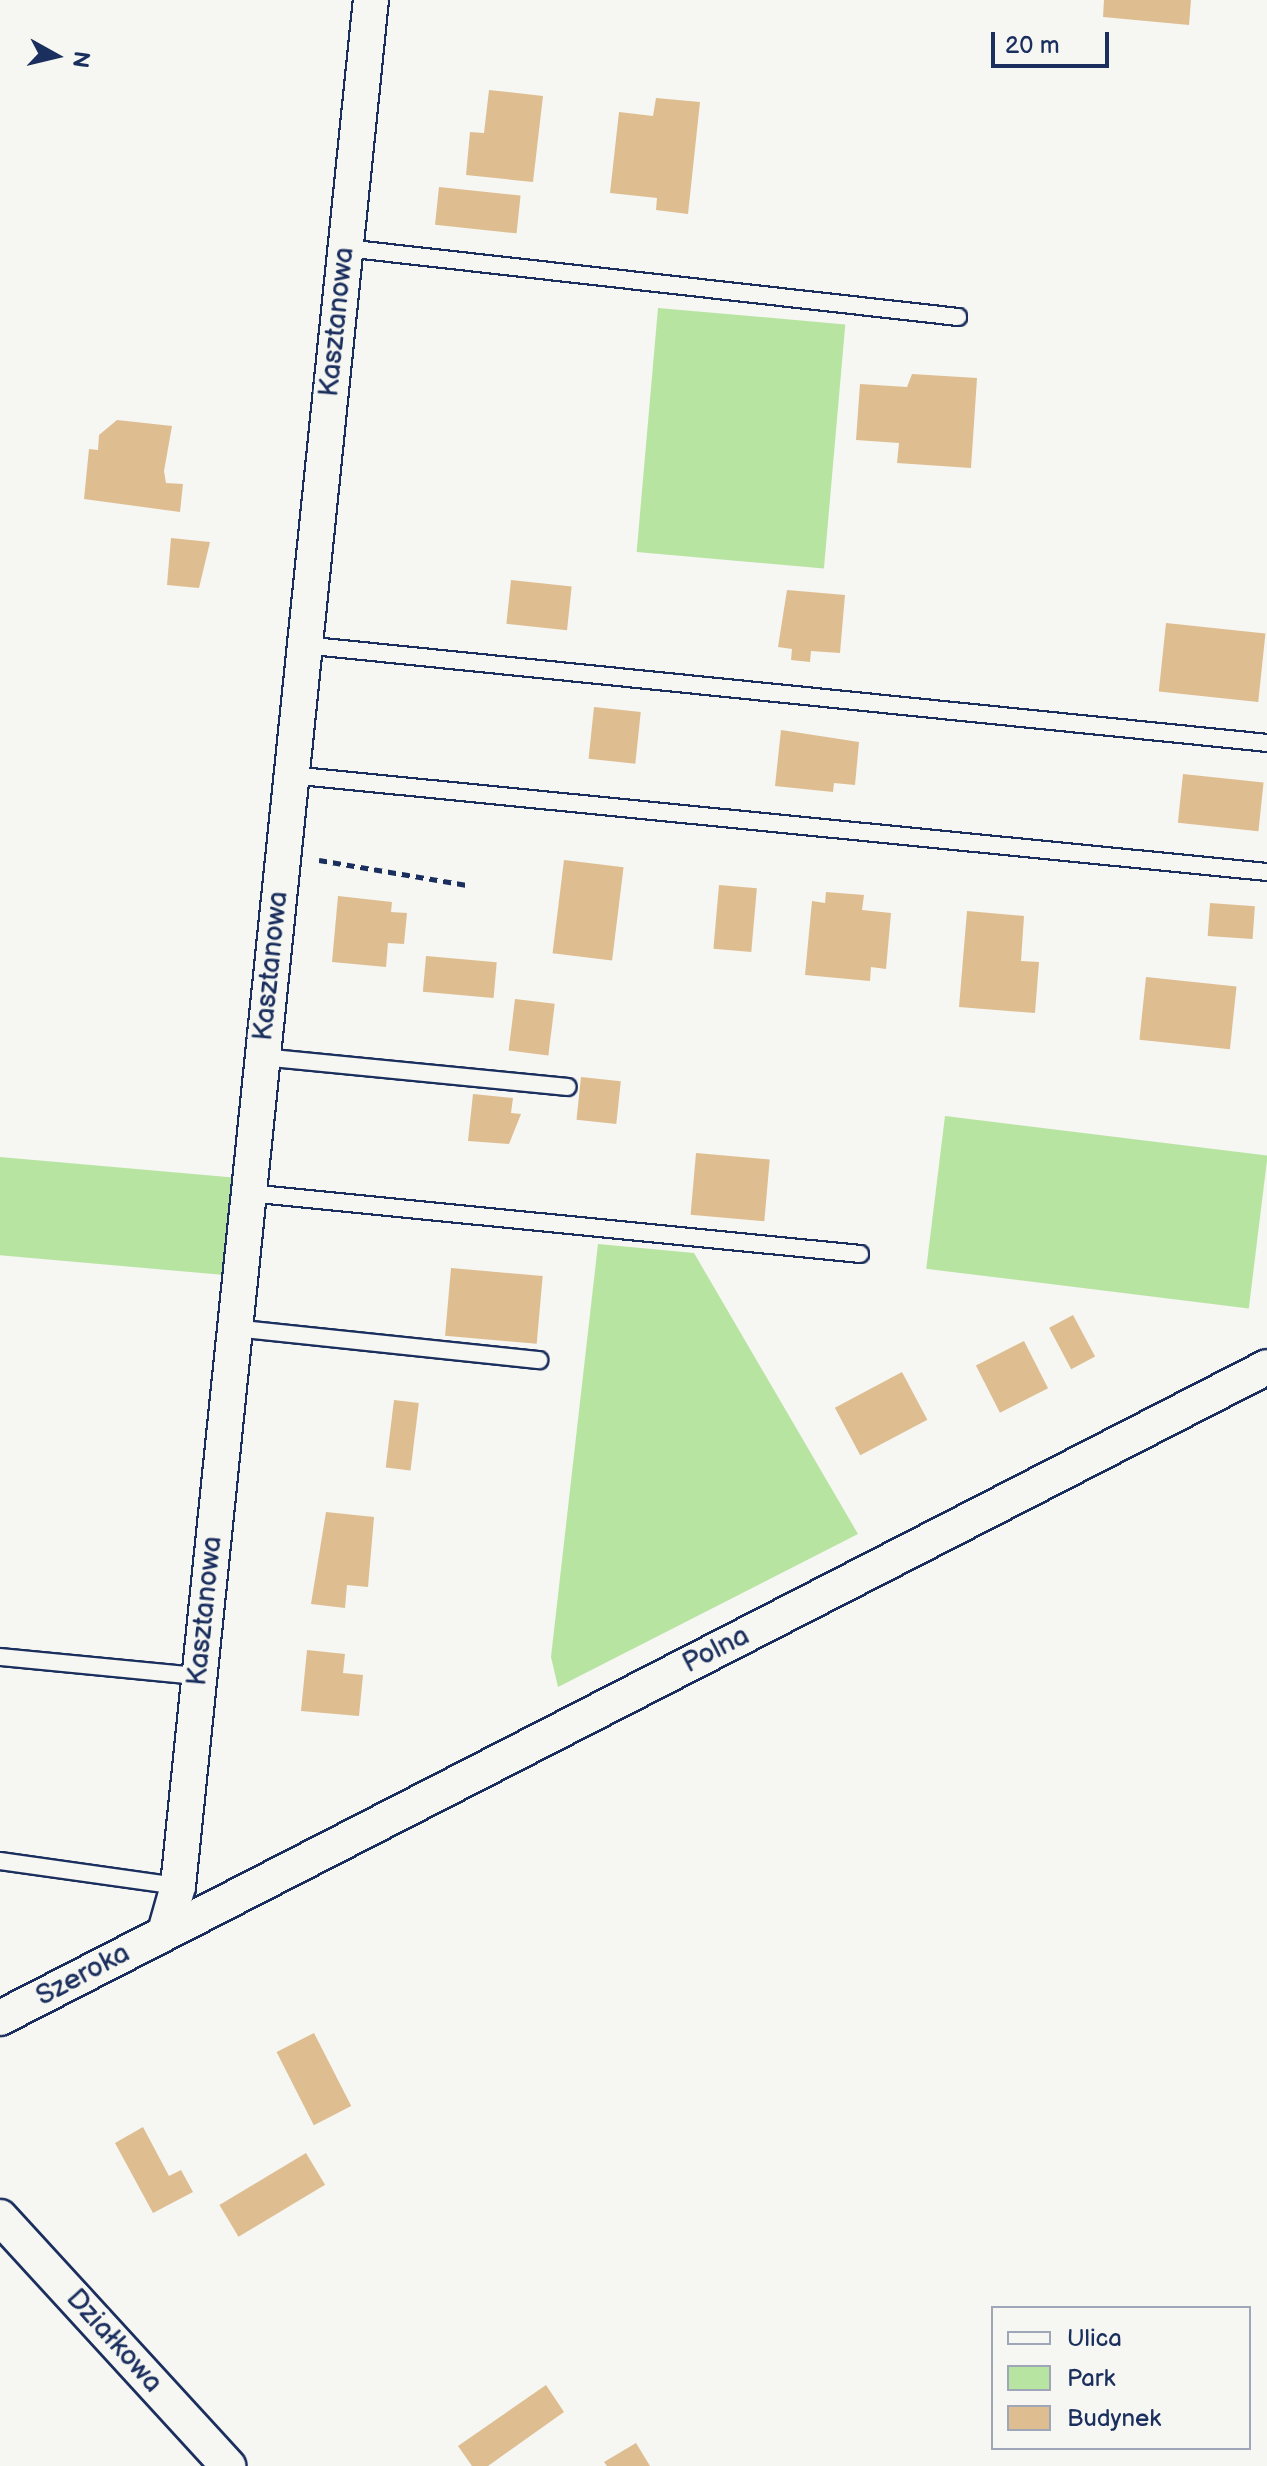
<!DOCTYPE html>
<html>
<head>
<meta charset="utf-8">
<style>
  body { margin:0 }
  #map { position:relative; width:1267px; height:2466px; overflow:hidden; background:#f6f6f2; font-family:"Balsamiq Sans",sans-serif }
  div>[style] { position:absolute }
  .green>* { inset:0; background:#b8e4a2; transform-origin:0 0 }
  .building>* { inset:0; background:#debe91; transform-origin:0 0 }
  .path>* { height:5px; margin-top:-2.5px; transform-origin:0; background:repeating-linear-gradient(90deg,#1b2f5e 0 8px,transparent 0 14px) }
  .roads { filter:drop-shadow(2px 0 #1b2f5e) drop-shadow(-2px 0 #1b2f5e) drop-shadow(0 2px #1b2f5e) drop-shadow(0 -2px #1b2f5e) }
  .lane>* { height:16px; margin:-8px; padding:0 8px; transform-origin:8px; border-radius:8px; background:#f6f6f2 }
  .street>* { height:34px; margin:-17px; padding:0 17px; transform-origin:17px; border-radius:17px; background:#f6f6f2 }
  span { translate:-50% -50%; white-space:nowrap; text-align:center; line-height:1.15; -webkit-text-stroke:8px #f6f6f2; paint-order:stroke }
  .street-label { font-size:28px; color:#1b2f5e }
  .legend { position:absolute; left:991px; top:2306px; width:260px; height:144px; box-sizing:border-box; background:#f6f6f2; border:2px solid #9ea6b7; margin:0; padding:10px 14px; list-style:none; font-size:24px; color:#1b2f5e }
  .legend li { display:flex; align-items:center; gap:16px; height:40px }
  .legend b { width:40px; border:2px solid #9ea6b7 }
  .north { position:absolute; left:16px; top:16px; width:80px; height:80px; -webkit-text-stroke:6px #f6f6f2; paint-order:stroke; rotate:98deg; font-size:22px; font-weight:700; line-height:32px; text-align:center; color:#1b2f5e }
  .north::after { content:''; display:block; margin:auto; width:28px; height:36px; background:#1b2f5e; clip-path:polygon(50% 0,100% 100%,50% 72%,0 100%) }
  .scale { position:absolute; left:991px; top:32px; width:118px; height:36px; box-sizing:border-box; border:4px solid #1b2f5e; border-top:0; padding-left:10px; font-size:24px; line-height:28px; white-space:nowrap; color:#1b2f5e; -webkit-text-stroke:6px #f6f6f2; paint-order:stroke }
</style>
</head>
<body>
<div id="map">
  <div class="green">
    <div style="left:658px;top:308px;width:188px;height:245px;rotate:5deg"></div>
    <div style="left:945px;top:1116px;width:325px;height:154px;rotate:7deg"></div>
    <div style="left:0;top:1157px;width:234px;height:98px;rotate:5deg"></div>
    <div style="clip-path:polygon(598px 1244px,694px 1253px,858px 1534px,558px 1687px,551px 1657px)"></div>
  </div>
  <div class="building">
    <div style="clip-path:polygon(1104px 0,1191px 0,1189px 25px,1103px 17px)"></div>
    <div style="clip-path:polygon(489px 90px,543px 96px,533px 182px,466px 175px,470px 132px,484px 133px)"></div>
    <div style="clip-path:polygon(656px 98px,700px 102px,688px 214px,656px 210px,657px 198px,610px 193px,619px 112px,653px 116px)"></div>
    <div style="left:439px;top:187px;width:82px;height:38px;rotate:6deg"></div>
    <div style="clip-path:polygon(912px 374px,977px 378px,971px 468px,897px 463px,899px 443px,856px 440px,860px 384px,907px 387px)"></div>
    <div style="clip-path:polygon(117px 420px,172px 426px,164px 471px,166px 483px,183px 484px,180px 512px,84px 499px,89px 449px,98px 450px,99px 435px)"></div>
    <div style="clip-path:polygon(171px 538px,210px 542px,199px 588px,167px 585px)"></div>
    <div style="left:511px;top:580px;width:61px;height:44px;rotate:6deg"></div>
    <div style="clip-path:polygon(787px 590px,845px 595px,840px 653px,811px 651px,810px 662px,791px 660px,792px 649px,778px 647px)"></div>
    <div style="left:1166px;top:623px;width:100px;height:69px;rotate:6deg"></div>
    <div style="left:594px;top:707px;width:47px;height:52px;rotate:6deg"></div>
    <div style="clip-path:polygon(781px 730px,859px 742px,855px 785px,834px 783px,833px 792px,775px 786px)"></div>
    <div style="left:1183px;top:774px;width:81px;height:49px;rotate:6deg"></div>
    <div style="left:564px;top:860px;width:60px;height:94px;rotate:7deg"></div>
    <div style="left:719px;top:885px;width:38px;height:64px;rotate:5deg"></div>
    <div style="clip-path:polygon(826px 892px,864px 895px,862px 910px,891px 913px,886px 969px,871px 967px,870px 981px,805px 975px,812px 901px,825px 903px)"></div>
    <div style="clip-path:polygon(338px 896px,392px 902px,391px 912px,407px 913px,404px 944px,388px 943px,386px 967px,332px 962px)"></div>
    <div style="left:1210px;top:903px;width:45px;height:33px;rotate:4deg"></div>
    <div style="clip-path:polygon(967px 911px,1024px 916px,1021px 961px,1039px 962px,1035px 1013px,959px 1007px)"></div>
    <div style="left:426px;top:956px;width:71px;height:36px;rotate:5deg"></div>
    <div style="left:1146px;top:977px;width:91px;height:63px;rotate:6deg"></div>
    <div style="left:515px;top:999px;width:40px;height:52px;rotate:7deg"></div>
    <div style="left:581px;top:1077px;width:40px;height:43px;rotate:6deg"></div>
    <div style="clip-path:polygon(473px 1094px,513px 1098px,511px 1113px,521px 1114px,509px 1144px,468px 1141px)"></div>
    <div style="left:696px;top:1153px;width:74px;height:62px;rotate:5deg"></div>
    <div style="left:451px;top:1268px;width:92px;height:68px;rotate:5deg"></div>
    <div style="left:1073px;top:1315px;width:47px;height:27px;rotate:62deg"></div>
    <div style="left:1024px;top:1341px;width:53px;height:54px;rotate:63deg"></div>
    <div style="left:902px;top:1372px;width:54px;height:76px;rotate:62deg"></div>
    <div style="left:394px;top:1400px;width:25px;height:68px;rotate:7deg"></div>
    <div style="clip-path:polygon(326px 1512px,374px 1517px,368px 1587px,347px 1585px,345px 1608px,311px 1604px)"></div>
    <div style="clip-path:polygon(307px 1650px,345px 1654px,343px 1673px,363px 1675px,359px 1716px,301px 1711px)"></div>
    <div style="left:314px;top:2033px;width:82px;height:42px;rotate:63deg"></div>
    <div style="clip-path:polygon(143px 2127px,169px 2176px,181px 2170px,193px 2192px,153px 2213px,115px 2143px)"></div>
    <div style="left:306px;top:2153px;width:37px;height:101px;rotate:59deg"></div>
    <div style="clip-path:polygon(546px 2385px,564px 2412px,488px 2466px,472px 2466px,458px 2446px)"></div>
    <div style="clip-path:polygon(636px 2443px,650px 2466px,607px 2466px,604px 2462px)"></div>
  </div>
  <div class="path">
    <div style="left:319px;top:860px;width:150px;rotate:9.6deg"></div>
  </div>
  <div class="roads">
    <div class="lane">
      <div style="left:345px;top:248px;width:617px;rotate:6.42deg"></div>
      <div style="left:303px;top:645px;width:969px;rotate:5.8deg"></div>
      <div style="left:290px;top:775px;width:982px;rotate:5.67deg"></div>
      <div style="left:262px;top:1057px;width:307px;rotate:5.6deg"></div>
      <div style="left:248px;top:1193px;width:615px;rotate:5.69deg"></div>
      <div style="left:233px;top:1328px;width:308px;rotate:6deg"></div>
      <div style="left:0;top:1657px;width:200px;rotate:5.5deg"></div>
      <div style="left:0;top:1861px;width:180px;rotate:8deg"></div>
    </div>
    <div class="street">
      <div style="left:165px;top:1932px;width:48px;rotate:-74.2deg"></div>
      <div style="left:178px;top:1886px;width:1896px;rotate:-84.16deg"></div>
      <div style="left:0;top:2018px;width:1424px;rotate:-27.19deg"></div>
      <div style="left:0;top:2217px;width:338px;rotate:47.5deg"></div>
    </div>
  </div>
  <div class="street-label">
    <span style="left:337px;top:322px;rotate:-84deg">Kasztanowa</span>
    <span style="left:271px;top:966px;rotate:-84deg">Kasztanowa</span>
    <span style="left:205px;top:1611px;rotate:-84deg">Kasztanowa</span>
    <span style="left:716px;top:1650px;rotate:-27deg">Polna</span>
    <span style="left:83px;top:1975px;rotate:-28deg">Szeroka</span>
    <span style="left:114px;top:2341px;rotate:48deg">Działkowa</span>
  </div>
  <ul class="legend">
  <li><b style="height:10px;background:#f6f6f2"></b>Ulica</li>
  <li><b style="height:22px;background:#b8e4a2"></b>Park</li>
  <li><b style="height:22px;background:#debe91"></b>Budynek</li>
  </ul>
  <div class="north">N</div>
  <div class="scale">20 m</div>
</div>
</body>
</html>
